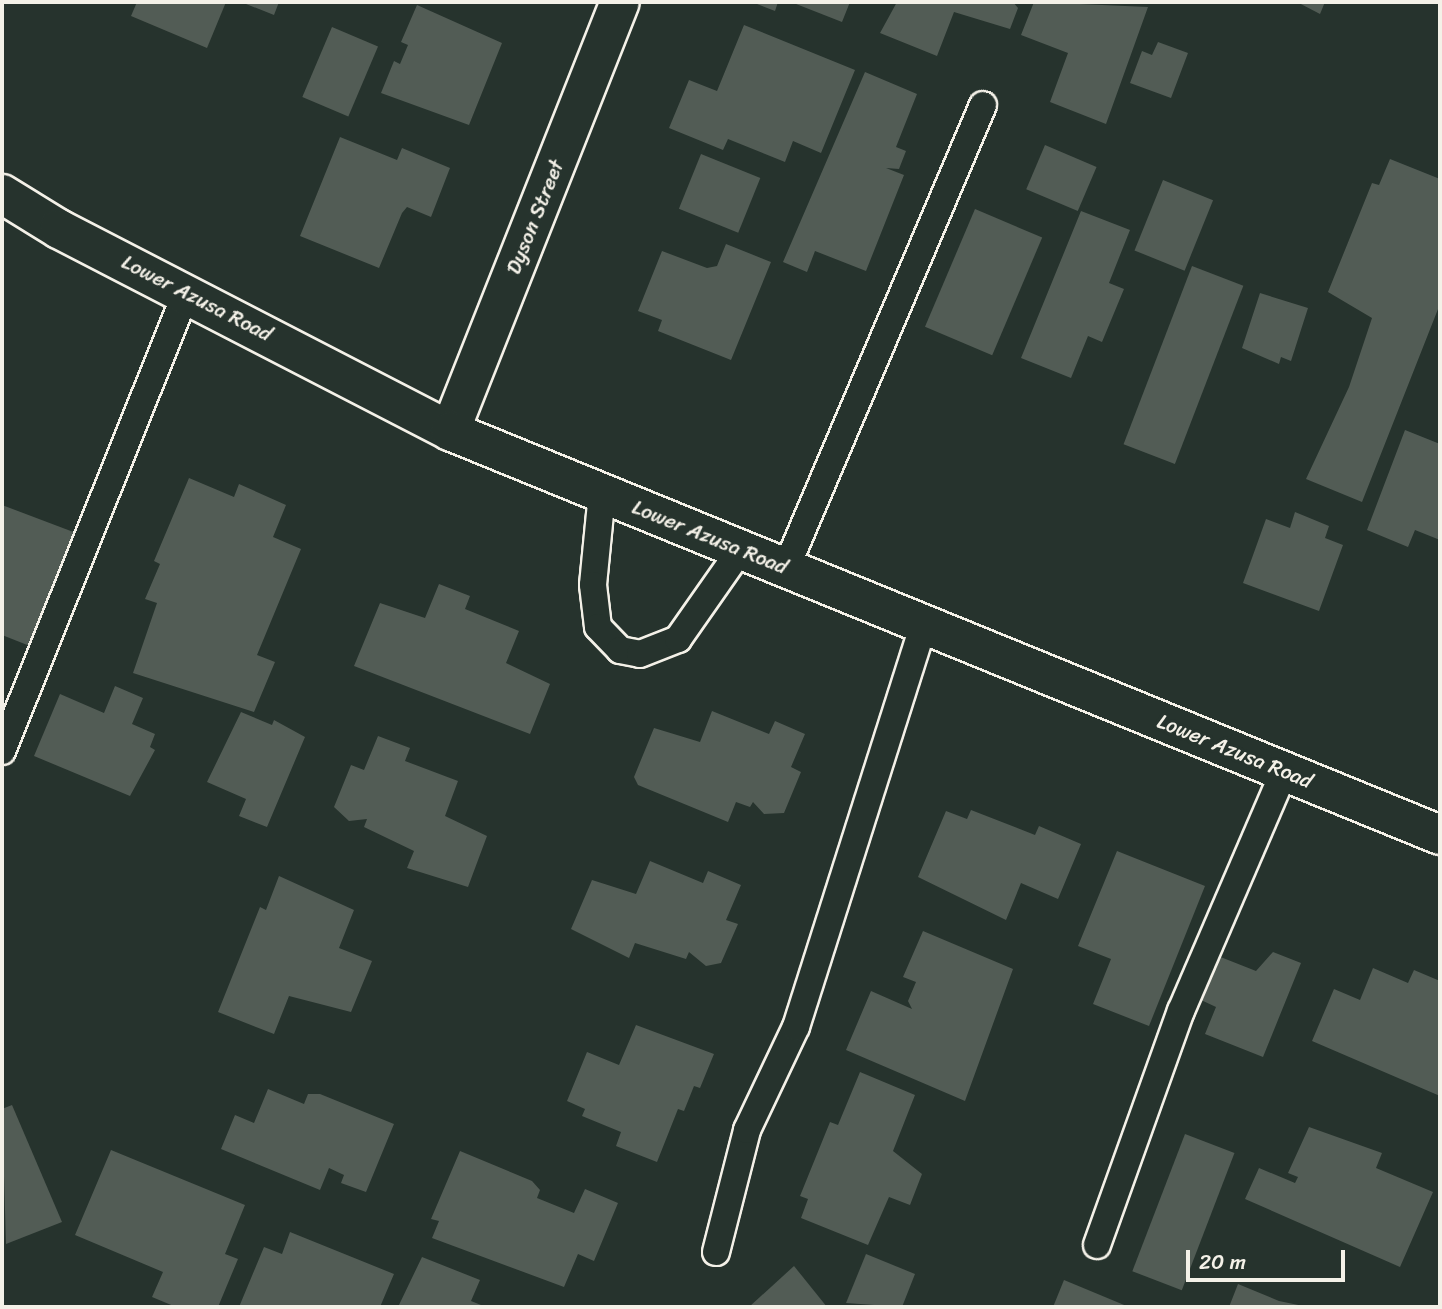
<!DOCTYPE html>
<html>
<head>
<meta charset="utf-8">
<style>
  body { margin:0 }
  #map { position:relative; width:1442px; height:1309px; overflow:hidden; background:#26332d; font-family:Sriracha,sans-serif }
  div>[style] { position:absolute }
  .building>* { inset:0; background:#525c55; transform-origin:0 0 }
  .roads { filter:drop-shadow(2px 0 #f4f1e8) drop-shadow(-2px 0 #f4f1e8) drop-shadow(0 2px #f4f1e8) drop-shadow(0 -2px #f4f1e8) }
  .lane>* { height:26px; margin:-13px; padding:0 13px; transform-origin:13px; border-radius:13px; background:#26332d }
  .street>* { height:38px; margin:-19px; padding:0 19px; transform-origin:19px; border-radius:19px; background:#26332d }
  .secondary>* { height:38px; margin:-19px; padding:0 19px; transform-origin:19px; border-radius:19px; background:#26332d }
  span { translate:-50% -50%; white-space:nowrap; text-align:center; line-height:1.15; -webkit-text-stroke:6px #26332d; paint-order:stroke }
  .street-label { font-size:21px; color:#f4f1e8 }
  .frame { position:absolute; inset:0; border:4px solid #f4f1e8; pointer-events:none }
  .scale { position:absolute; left:1186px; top:1250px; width:159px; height:32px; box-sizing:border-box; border:4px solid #f4f1e8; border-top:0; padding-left:9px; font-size:21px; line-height:24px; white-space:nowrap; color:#f4f1e8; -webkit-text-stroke:5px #26332d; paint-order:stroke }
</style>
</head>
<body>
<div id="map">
  <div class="building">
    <div style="clip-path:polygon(137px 2px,226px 2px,207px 48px,131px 16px)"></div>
    <div style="clip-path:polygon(241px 2px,279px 2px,274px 15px)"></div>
    <div style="clip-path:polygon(752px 2px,778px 2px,775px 11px)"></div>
    <div style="clip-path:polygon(791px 2px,850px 2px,842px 22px)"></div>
    <div style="clip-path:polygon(897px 2px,1013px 2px,1018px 8px,1010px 29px,954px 12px,937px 56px,880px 33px)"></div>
    <div style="clip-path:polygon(1034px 2px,1148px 7px,1106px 124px,1050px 102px,1068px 53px,1021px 35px)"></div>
    <div style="clip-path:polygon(1297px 2px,1325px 2px,1320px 14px)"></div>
    <div style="clip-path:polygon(417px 5px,502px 43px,469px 125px,381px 93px,394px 61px,400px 64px,408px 45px,401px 42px)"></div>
    <div style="clip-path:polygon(744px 25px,855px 70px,821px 153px,793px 141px,785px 162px,728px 139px,723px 150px,669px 128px,689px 80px,717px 91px)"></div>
    <div style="left:332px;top:27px;width:50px;height:76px;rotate:23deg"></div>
    <div style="clip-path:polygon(1158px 42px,1188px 53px,1171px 98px,1130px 83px,1142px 51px,1152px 55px)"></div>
    <div style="clip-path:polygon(865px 72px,917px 94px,896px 147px,906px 151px,899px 169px,886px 168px,904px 175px,866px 271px,815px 251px,807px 272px,783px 262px)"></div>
    <div style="clip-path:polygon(340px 137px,397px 160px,402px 148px,450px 168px,431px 217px,407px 207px,402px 213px,379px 268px,300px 236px)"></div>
    <div style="left:1045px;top:145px;width:56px;height:48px;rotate:23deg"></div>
    <div style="left:701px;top:154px;width:64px;height:59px;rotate:22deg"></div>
    <div style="clip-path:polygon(1390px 159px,1440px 179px,1440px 304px,1362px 502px,1306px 479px,1349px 387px,1372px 318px,1328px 292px,1372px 183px,1379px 185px)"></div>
    <div style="left:1163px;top:180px;width:54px;height:76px;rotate:22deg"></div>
    <div style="left:975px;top:209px;width:73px;height:128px;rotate:23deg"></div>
    <div style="clip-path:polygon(1081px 211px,1130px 230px,1109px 283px,1124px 289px,1102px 342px,1088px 336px,1071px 378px,1021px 358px)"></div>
    <div style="clip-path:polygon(726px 244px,771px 262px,731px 360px,658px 331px,662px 320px,638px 311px,662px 251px,707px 268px,717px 266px)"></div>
    <div style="left:1192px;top:266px;width:55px;height:191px;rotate:21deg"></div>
    <div style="clip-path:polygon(1260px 293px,1308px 308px,1291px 361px,1281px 357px,1279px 364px,1242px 348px)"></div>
    <div style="clip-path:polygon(1405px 430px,1440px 444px,1440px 540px,1415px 530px,1408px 547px,1367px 530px)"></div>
    <div style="clip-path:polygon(189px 478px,234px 497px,239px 484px,286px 505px,273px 537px,301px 549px,257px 655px,275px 662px,254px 712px,133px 673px,157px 603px,145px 599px,160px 564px,154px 561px)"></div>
    <div style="clip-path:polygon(2px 505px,84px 536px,40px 650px,2px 635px)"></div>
    <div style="clip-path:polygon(1295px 512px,1329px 526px,1325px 538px,1343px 545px,1319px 611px,1243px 583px,1266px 519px,1290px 528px)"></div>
    <div style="clip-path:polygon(439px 584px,470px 596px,465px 609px,519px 631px,506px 663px,550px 684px,530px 734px,354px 666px,380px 603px,425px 618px)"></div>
    <div style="clip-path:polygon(115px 686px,143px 698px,132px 724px,155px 734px,150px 747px,155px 750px,130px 796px,34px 756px,60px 694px,104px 713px)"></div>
    <div style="clip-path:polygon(712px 711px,769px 734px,775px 721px,805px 734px,791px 767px,801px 772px,784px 813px,764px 814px,753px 802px,750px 807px,736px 802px,728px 822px,638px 785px,634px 777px,654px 728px,700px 742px)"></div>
    <div style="clip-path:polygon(241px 712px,272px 725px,274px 720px,305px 737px,267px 827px,239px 816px,246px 799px,207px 782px)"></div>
    <div style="clip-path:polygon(378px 736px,410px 748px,405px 761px,458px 781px,445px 816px,487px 836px,468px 887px,407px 868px,414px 851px,364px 827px,367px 819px,349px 821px,334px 807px,351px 765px,364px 770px)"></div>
    <div style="clip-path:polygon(971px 810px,1035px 835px,1039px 826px,1081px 844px,1058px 899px,1021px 883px,1006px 920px,918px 877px,946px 811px,967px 819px)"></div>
    <div style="clip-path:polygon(1117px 851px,1205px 886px,1149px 1026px,1093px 1004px,1111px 959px,1078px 946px)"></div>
    <div style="clip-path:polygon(650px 861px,703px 883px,708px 871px,741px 885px,726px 920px,738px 924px,721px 963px,706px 966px,689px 952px,686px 959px,635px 943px,629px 958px,571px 929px,592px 880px,636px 894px)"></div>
    <div style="clip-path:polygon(279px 876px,354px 910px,339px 948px,372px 961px,351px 1012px,289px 996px,274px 1034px,218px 1012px,260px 907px,266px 910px)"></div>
    <div style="clip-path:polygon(923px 931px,1013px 969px,965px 1101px,846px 1050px,871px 991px,912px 1009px,908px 1001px,916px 982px,903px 977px)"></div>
    <div style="clip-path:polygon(1273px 952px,1301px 963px,1263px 1057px,1205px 1034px,1216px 1007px,1201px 1000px,1218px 956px,1256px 971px)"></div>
    <div style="clip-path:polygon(1373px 968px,1408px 983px,1414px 970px,1440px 981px,1440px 1096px,1312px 1041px,1334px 989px,1360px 1000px)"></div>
    <div style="clip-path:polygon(636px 1025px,714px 1054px,700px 1088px,694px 1086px,684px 1111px,678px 1109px,657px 1162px,616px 1146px,621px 1132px,582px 1116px,585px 1109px,567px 1101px,587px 1052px,619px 1065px)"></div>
    <div style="clip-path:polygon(860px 1072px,915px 1095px,893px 1151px,922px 1174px,910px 1205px,889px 1197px,868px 1245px,801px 1218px,808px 1199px,800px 1196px,830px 1122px,838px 1125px)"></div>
    <div style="clip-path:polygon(268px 1089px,304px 1104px,308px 1094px,320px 1094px,394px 1124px,366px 1192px,341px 1183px,344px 1175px,329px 1168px,320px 1190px,221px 1149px,235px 1115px,254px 1123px)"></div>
    <div style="clip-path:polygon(12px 1105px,62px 1222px,6px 1244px,2px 1109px)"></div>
    <div style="clip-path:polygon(1309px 1127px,1382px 1153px,1376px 1168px,1433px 1192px,1400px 1267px,1245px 1199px,1259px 1168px,1295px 1183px,1298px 1177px,1288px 1173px)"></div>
    <div style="left:1185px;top:1134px;width:53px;height:147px;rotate:21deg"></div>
    <div style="clip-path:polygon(111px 1150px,245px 1205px,225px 1254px,238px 1259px,218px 1307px,176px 1307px,152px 1297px,163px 1272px,75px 1235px)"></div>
    <div style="clip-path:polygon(460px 1151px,532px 1181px,540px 1190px,537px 1198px,574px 1213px,585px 1189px,618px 1203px,594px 1261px,578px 1254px,564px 1287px,432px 1238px,439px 1221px,431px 1219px)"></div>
    <div style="clip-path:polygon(290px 1232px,394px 1274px,380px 1307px,239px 1307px,264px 1247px,282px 1254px)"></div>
    <div style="clip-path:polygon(866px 1254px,915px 1274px,902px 1307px,846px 1303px)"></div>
    <div style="clip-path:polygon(422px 1257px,480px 1280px,471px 1301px,486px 1307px,398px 1307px)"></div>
    <div style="clip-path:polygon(794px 1266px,827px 1307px,749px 1307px)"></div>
    <div style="clip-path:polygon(1064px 1280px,1129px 1307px,1053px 1307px)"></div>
    <div style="clip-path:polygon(1238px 1284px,1279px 1301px,1308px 1307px,1229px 1307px)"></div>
  </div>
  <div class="roads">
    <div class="lane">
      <div style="left:602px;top:493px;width:92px;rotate:95.6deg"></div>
      <div style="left:593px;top:585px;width:42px;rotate:83.2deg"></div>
      <div style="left:598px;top:627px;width:32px;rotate:46deg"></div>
      <div style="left:620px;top:650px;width:20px;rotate:11deg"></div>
      <div style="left:640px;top:654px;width:41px;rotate:-21.5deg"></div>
      <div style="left:678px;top:639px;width:110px;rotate:-55deg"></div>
      <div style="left:786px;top:568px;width:503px;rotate:-66.95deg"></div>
      <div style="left:2px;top:751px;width:496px;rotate:-68.1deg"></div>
      <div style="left:1097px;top:1245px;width:249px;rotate:-70.3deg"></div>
      <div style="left:1181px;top:1011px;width:260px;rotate:-66.7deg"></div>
      <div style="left:716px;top:1252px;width:126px;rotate:-75.7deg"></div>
      <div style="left:747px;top:1130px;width:114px;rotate:-64.6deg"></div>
      <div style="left:796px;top:1027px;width:423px;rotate:-72.4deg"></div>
    </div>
    <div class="street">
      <div style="left:450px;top:431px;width:461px;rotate:-68.4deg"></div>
    </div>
    <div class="secondary">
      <div style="left:2px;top:194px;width:67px;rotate:31.6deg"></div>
      <div style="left:59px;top:229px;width:440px;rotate:27.3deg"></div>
      <div style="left:450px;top:431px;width:1069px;rotate:22.2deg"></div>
    </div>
  </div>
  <div class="street-label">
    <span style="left:535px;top:217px;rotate:-68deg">Dyson Street</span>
    <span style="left:197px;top:298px;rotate:27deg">Lower Azusa Road</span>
    <span style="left:710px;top:537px;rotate:22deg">Lower Azusa Road</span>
    <span style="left:1235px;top:751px;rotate:22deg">Lower Azusa Road</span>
  </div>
  <div class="frame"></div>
  <div class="scale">20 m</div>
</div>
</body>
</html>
